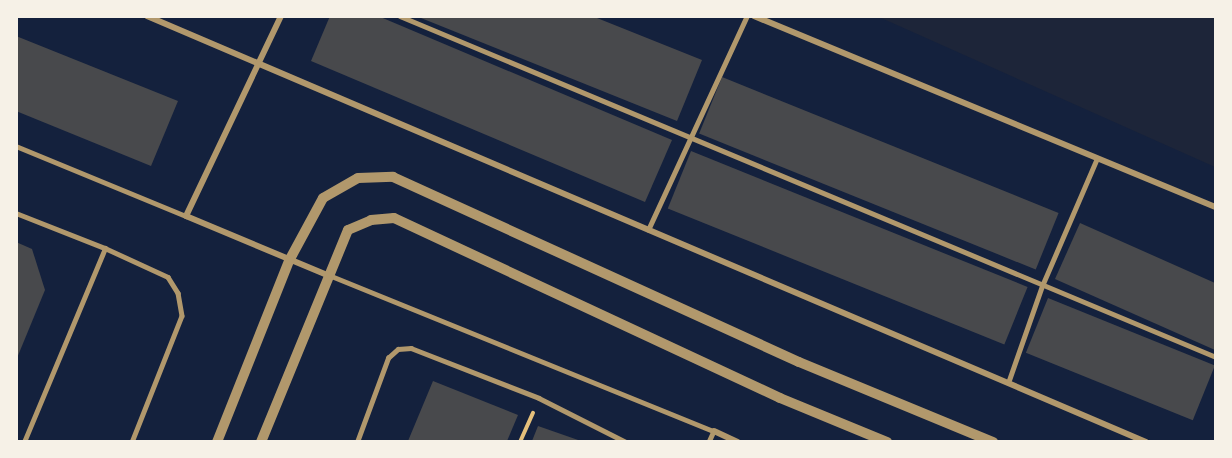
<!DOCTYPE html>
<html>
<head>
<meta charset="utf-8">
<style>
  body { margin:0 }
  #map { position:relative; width:1232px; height:458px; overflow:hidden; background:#14213d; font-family:"Space Grotesk",sans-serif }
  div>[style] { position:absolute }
  .green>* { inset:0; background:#1d2539 }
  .building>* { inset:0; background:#48494c; transform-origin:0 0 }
  .path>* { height:4px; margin:-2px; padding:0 2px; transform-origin:2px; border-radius:2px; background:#e5c07b }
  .service>* { height:4.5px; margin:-2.25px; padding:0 2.25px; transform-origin:2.25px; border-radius:2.25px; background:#b1986c }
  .minor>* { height:6px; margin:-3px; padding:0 3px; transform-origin:3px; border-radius:3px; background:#b1986c }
  .tertiary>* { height:10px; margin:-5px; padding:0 5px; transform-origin:5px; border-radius:5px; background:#b1986c }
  span { translate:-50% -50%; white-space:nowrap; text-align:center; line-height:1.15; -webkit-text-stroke:4.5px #f6f1e7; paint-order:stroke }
  .frame { position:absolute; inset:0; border:18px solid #f6f1e7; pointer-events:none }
</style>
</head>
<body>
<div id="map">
  <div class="green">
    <div style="clip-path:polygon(879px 17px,1215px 17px,1215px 167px)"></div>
  </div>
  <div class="building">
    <div style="clip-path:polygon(330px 16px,378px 16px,672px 140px,645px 202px,311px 61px)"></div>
    <div style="clip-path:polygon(416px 16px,592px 16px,702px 60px,677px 121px)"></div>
    <div style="clip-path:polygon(16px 36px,178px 101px,151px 166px,16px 111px)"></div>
    <div style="left:722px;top:77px;width:363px;height:61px;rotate:22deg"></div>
    <div style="left:691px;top:151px;width:363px;height:62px;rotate:22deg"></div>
    <div style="clip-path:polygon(1080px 223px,1215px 283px,1215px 350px,1055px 279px)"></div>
    <div style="clip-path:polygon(16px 242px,32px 249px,45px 290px,17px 358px)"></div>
    <div style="left:1048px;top:298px;width:180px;height:59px;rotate:22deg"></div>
    <div style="clip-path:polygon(433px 381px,518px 415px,507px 441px,408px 441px)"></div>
    <div style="clip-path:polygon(538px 426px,581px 441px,532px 441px)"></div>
  </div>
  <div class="path">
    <div style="left:520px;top:442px;width:32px;rotate:-66deg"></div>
  </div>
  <div class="service">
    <div style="left:400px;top:16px;width:884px;rotate:22.68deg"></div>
    <div style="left:16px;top:146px;width:184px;rotate:22.4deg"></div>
    <div style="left:16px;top:213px;width:96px;rotate:21.5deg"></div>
    <div style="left:648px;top:230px;width:236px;rotate:-65.2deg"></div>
    <div style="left:329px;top:275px;width:415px;rotate:22.1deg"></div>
    <div style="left:714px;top:431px;width:12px;rotate:114deg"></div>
    <div style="left:1008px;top:383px;width:103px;rotate:-70.7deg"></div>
    <div style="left:1042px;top:286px;width:139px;rotate:-66.7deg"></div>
    <div style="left:24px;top:442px;width:210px;rotate:-67.3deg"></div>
    <div style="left:105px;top:248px;width:69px;rotate:24.7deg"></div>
    <div style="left:168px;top:277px;width:19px;rotate:58deg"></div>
    <div style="left:178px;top:293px;width:23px;rotate:80deg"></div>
    <div style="left:182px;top:316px;width:136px;rotate:111.6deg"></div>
    <div style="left:357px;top:442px;width:90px;rotate:-69.7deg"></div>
    <div style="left:388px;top:358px;width:13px;rotate:-42deg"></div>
    <div style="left:398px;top:349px;width:13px;rotate:-4deg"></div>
    <div style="left:411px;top:348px;width:137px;rotate:21.3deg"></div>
    <div style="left:539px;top:398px;width:97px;rotate:26.8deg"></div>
  </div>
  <div class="minor">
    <div style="left:147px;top:16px;width:1086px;rotate:23.09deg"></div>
    <div style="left:281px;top:16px;width:221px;rotate:115.4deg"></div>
    <div style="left:186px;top:216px;width:153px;rotate:22.7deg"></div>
    <div style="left:754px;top:16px;width:500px;rotate:22.5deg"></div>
    <div style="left:714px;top:431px;width:26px;rotate:25deg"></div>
  </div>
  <div class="tertiary">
    <div style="left:217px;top:442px;width:197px;rotate:-68.3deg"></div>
    <div style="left:290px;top:259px;width:69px;rotate:-61.6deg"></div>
    <div style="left:323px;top:198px;width:40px;rotate:-29.7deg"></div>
    <div style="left:358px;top:178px;width:35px;rotate:-2deg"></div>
    <div style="left:393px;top:177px;width:446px;rotate:24.5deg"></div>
    <div style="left:799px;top:362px;width:210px;rotate:22.4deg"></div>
    <div style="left:261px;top:442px;width:229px;rotate:-67.7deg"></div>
    <div style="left:348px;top:230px;width:25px;rotate:-23deg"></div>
    <div style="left:371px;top:220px;width:23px;rotate:-5deg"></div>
    <div style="left:394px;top:218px;width:426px;rotate:25deg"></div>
    <div style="left:780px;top:398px;width:116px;rotate:22.4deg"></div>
  </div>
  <div class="frame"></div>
</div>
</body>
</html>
